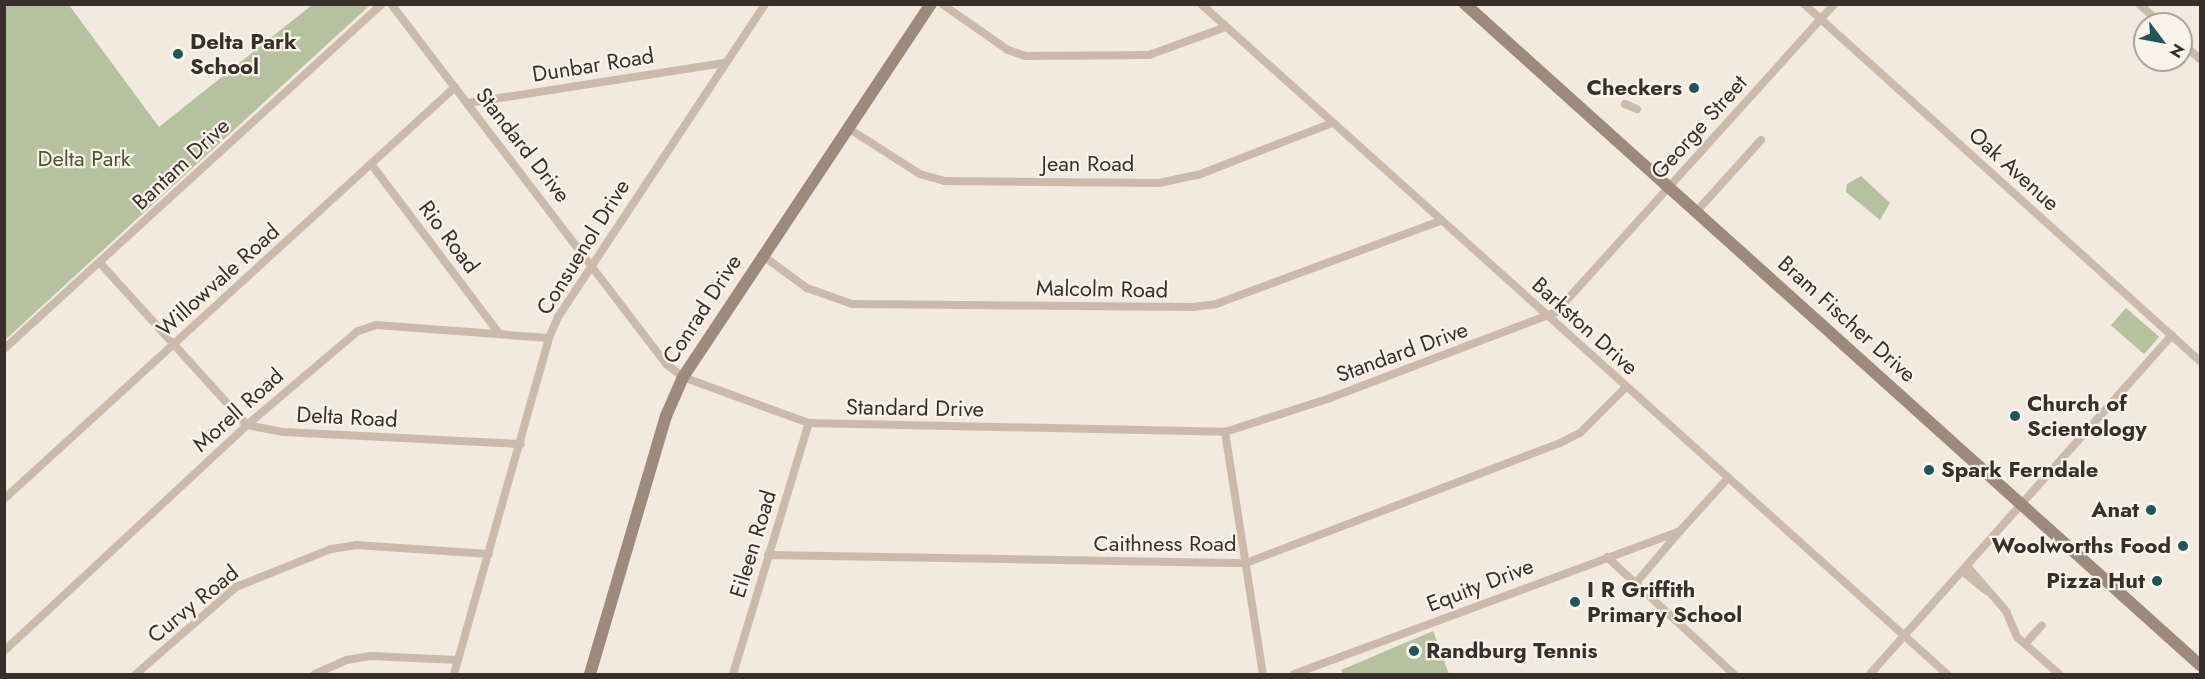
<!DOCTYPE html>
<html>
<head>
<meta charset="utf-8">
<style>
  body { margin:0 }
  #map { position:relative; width:2205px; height:679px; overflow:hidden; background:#f2e9df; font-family:Jost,sans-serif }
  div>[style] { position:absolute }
  .green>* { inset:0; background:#b6c19f; transform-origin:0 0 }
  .street>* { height:8px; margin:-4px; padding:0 4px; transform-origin:4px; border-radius:4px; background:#cbb9ab }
  .secondary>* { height:12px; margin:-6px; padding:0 6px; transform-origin:6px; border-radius:6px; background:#9e897d }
  .dots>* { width:16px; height:16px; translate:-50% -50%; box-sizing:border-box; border:3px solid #faf3ec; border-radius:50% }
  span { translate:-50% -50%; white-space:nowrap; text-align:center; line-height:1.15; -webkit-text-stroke:4.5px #faf3ec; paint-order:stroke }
  .poi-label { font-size:22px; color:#392f2a; font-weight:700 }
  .left { translate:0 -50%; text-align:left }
  .right { translate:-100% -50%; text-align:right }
  .street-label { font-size:22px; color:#392f2a }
  .park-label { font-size:22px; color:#48562f }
  .frame { position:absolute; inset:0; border:6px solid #392f2a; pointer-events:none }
  .north { position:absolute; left:2133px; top:12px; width:60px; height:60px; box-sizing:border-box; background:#faf3ec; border:2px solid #ada59e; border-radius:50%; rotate:122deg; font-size:16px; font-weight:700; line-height:24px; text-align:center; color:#392f2a }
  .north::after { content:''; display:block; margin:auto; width:21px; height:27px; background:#215659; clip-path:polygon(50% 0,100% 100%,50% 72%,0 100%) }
</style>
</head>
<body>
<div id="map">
  <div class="green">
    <div style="clip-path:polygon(5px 4px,69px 5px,159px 127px,312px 5px,370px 5px,5px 340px)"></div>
    <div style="clip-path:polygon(1861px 176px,1890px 203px,1880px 220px,1846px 192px,1847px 184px)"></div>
    <div style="left:2126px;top:308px;width:44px;height:23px;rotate:41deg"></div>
    <div style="clip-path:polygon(1433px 631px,1449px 674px,1343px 674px,1341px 670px)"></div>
  </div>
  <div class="street">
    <div style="left:391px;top:4px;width:453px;rotate:52.6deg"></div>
    <div style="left:666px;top:364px;width:21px;rotate:37deg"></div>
    <div style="left:683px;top:377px;width:134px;rotate:20.1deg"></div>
    <div style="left:809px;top:423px;width:416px;rotate:1.2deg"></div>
    <div style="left:1225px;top:432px;width:110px;rotate:-17.9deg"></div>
    <div style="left:1330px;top:398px;width:242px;rotate:-20.8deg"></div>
    <div style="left:1556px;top:312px;width:415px;rotate:-47.9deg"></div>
    <div style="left:942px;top:4px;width:80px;rotate:34.9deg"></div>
    <div style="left:1008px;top:50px;width:18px;rotate:19deg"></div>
    <div style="left:1025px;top:56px;width:124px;rotate:-0.5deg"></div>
    <div style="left:1149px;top:55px;width:82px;rotate:-20deg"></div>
    <div style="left:1201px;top:4px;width:1003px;rotate:41.93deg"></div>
    <div style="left:1804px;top:4px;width:533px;rotate:42.04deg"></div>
    <div style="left:2139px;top:4px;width:30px;rotate:42deg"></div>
    <div style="left:2181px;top:42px;width:25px;rotate:42deg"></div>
    <div style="left:468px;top:103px;width:259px;rotate:-8.9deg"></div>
    <div style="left:1625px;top:104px;width:13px;rotate:23deg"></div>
    <div style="left:848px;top:128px;width:85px;rotate:32.6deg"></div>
    <div style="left:920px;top:174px;width:25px;rotate:16deg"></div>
    <div style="left:944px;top:181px;width:215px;rotate:0.5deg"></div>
    <div style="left:1159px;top:183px;width:40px;rotate:-12deg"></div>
    <div style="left:1198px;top:175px;width:144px;rotate:-21.2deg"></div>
    <div style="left:371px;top:164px;width:211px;rotate:52.9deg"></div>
    <div style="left:1696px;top:212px;width:97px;rotate:-47.9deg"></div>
    <div style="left:762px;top:255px;width:56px;rotate:36.3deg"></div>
    <div style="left:807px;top:288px;width:48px;rotate:19.6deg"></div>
    <div style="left:852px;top:304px;width:341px;rotate:0.5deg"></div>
    <div style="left:1193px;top:307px;width:23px;rotate:-7deg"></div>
    <div style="left:1216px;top:304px;width:239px;rotate:-20.3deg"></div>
    <div style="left:100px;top:263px;width:219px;rotate:47.8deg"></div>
    <div style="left:247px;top:425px;width:37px;rotate:11deg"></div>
    <div style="left:283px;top:432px;width:238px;rotate:2.9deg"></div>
    <div style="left:4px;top:349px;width:512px;rotate:-42.39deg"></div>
    <div style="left:1225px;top:432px;width:245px;rotate:81.1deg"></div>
    <div style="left:4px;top:499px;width:611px;rotate:-42.41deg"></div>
    <div style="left:768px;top:555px;width:478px;rotate:1deg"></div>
    <div style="left:1246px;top:563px;width:336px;rotate:-20.9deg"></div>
    <div style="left:1560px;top:443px;width:22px;rotate:-27deg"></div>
    <div style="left:1580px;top:433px;width:65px;rotate:-45deg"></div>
    <div style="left:1607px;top:557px;width:173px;rotate:42.7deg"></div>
    <div style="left:1967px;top:566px;width:60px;rotate:49.1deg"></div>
    <div style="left:2006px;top:611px;width:28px;rotate:67deg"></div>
    <div style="left:2017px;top:637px;width:56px;rotate:41.4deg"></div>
    <div style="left:1962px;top:571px;width:32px;rotate:39deg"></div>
    <div style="left:1635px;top:584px;width:70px;rotate:-49.7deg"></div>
    <div style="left:2025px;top:644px;width:25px;rotate:-48deg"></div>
    <div style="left:4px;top:651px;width:332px;rotate:-42.9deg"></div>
    <div style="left:247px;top:425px;width:145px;rotate:-40.3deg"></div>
    <div style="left:358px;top:331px;width:19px;rotate:-18deg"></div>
    <div style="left:376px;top:325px;width:173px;rotate:4.3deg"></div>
    <div style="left:136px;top:674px;width:133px;rotate:-41deg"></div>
    <div style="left:236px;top:587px;width:102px;rotate:-21.8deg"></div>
    <div style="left:331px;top:549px;width:25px;rotate:-9deg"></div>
    <div style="left:356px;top:545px;width:133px;rotate:3.9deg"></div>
    <div style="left:315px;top:674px;width:35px;rotate:-24deg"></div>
    <div style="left:347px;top:660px;width:23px;rotate:-10deg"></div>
    <div style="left:370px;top:656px;width:88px;rotate:2.6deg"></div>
    <div style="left:454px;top:674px;width:349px;rotate:-74.2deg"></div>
    <div style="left:549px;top:338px;width:23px;rotate:-67deg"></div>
    <div style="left:558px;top:317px;width:375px;rotate:-56.5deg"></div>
    <div style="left:733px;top:674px;width:262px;rotate:-73.2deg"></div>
    <div style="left:1294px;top:674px;width:412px;rotate:-20.3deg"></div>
    <div style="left:1680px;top:531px;width:72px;rotate:-47.8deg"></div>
    <div style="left:1870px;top:674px;width:454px;rotate:-48.3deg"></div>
  </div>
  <div class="secondary">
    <div style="left:1465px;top:4px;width:989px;rotate:41.97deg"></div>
    <div style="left:590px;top:674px;width:269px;rotate:-73.6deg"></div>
    <div style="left:666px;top:416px;width:43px;rotate:-66.4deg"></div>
    <div style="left:683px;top:377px;width:448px;rotate:-56.4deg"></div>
  </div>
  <div class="dots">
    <div style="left:178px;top:54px;background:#215659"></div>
    <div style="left:1694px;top:88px;background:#215659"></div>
    <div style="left:2015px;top:416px;background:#215659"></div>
    <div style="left:1929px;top:470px;background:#215659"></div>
    <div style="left:2151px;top:510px;background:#215659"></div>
    <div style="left:2183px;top:546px;background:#215659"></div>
    <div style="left:2157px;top:581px;background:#215659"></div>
    <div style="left:1575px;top:602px;background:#215659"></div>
    <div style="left:1414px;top:651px;background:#215659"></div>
  </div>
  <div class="poi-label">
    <span class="left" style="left:190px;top:54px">Delta Park<br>School</span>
    <span class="right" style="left:1682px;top:88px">Checkers</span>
    <span class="left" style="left:2027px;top:416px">Church of<br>Scientology</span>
    <span class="left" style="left:1941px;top:470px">Spark Ferndale</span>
    <span class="right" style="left:2139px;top:510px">Anat</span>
    <span class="right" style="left:2171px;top:546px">Woolworths Food</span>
    <span class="right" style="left:2145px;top:581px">Pizza Hut</span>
    <span class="left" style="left:1587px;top:602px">I R Griffith<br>Primary School</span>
    <span class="left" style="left:1426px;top:651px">Randburg Tennis</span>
  </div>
  <div class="street-label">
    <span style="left:593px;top:65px;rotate:-9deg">Dunbar Road</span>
    <span style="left:1699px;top:127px;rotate:-48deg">George Street</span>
    <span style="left:523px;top:145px;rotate:52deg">Standard Drive</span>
    <span style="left:181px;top:164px;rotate:-43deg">Bantam Drive</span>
    <span style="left:1088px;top:164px">Jean Road</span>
    <span style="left:2014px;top:169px;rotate:42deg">Oak Avenue</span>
    <span style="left:449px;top:237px;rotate:53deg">Rio Road</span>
    <span style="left:583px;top:247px;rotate:-58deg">Consuenol Drive</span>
    <span style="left:218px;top:280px;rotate:-42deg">Willowvale Road</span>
    <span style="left:1102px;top:289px;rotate:1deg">Malcolm Road</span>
    <span style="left:702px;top:309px;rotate:-57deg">Conrad Drive</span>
    <span style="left:1847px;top:319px;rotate:42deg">Bram Fischer Drive</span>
    <span style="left:1585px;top:326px;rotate:42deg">Barkston Drive</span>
    <span style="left:1402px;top:352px;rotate:-20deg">Standard Drive</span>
    <span style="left:915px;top:408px;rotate:1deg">Standard Drive</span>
    <span style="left:238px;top:410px;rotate:-42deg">Morell Road</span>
    <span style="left:347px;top:417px;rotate:3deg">Delta Road</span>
    <span style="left:753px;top:544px;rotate:-73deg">Eileen Road</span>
    <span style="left:1165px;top:544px">Caithness Road</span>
    <span style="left:1480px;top:585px;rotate:-21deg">Equity Drive</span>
    <span style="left:193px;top:604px;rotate:-39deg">Curvy Road</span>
  </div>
  <div class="park-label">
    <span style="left:84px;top:159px">Delta Park</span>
  </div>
  <div class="frame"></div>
  <div class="north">N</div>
</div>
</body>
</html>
